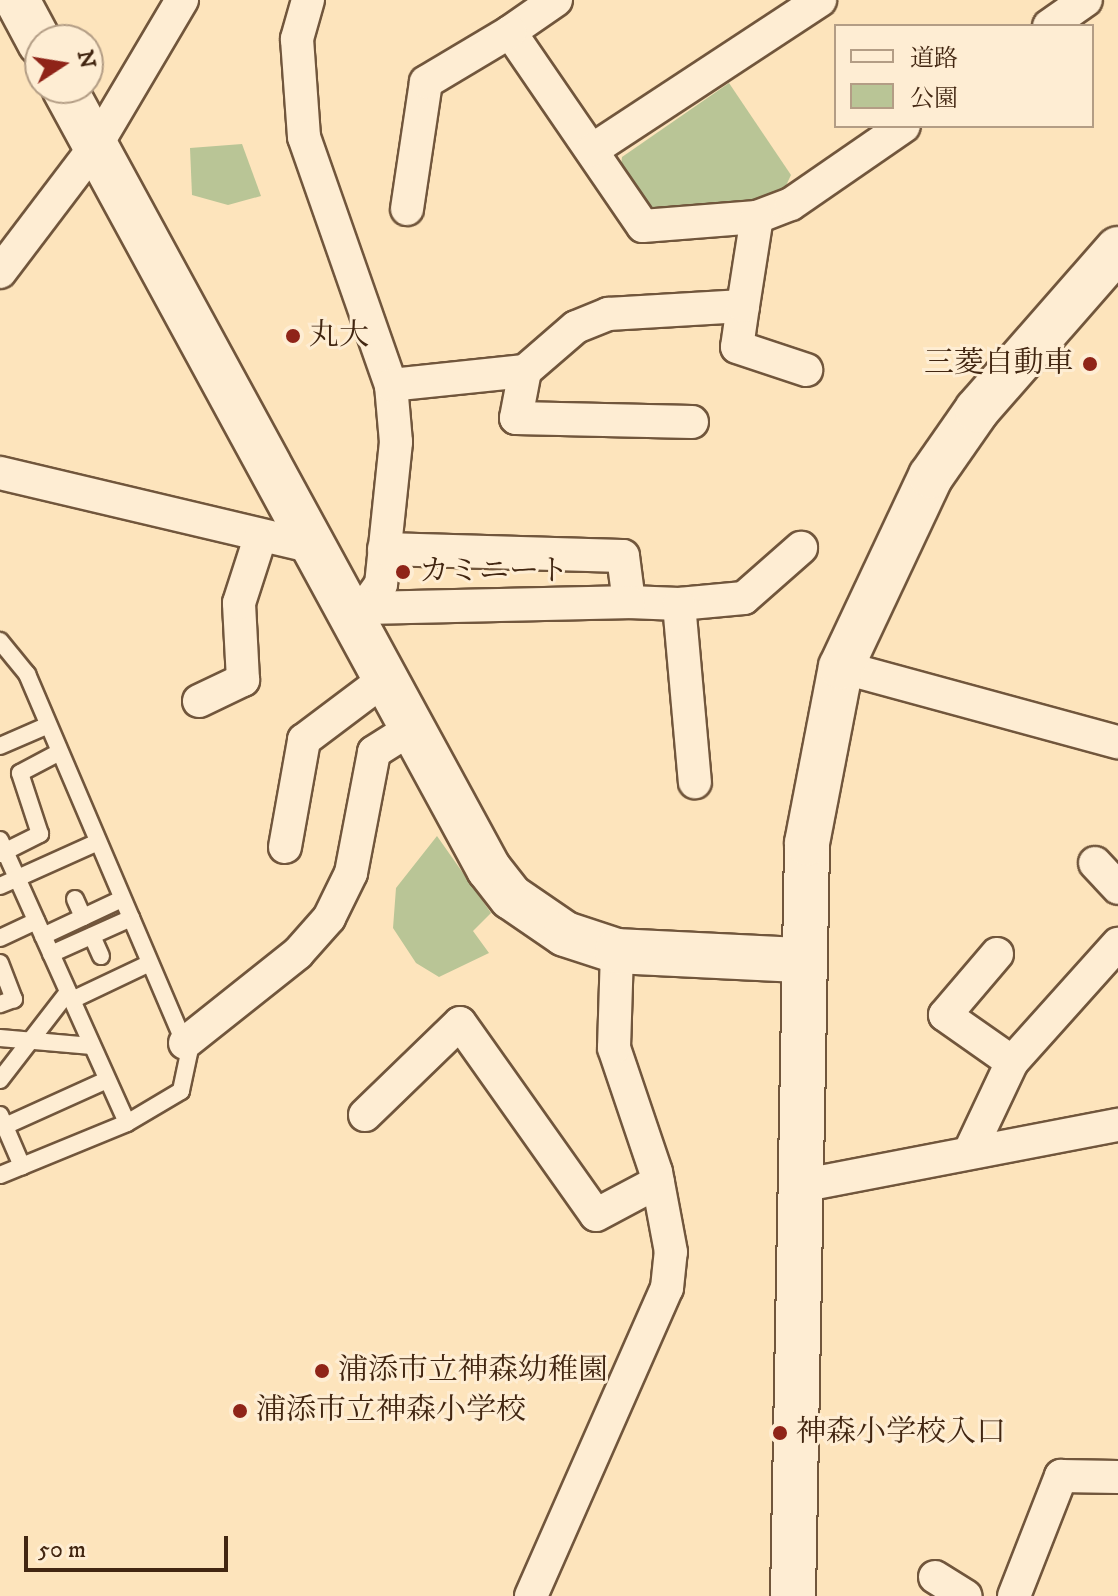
<!DOCTYPE html>
<html>
<head>
<meta charset="utf-8">
<style>
  body { margin:0 }
  #map { position:relative; width:1118px; height:1596px; overflow:hidden; background:#fde4bc; font-family:"IM FELL DW Pica","Noto Serif JP",serif }
  div>[style] { position:absolute }
  .green>* { inset:0; background:#b9c596 }
  .roads { filter:drop-shadow(2px 0 #71563c) drop-shadow(-2px 0 #71563c) drop-shadow(0 2px #71563c) drop-shadow(0 -2px #71563c) }
  .lane>* { height:16px; margin:-8px; padding:0 8px; transform-origin:8px; border-radius:8px; background:#feedd3 }
  .street>* { height:32px; margin:-16px; padding:0 16px; transform-origin:16px; border-radius:16px; background:#feedd3 }
  .secondary>* { height:44px; margin:-22px; padding:0 22px; transform-origin:22px; border-radius:22px; background:#feedd3 }
  .dots>* { width:22px; height:22px; translate:-50% -50%; box-sizing:border-box; border:4px solid #feedd3; border-radius:50% }
  span { translate:-50% -50%; white-space:nowrap; text-align:center; line-height:1.15; -webkit-text-stroke:6px #feedd3; paint-order:stroke }
  .poi-label { font-size:30px; color:#422611 }
  .left { translate:0 -50%; text-align:left }
  .right { translate:-100% -50%; text-align:right }
  .legend { position:absolute; left:834px; top:24px; width:260px; height:104px; box-sizing:border-box; background:#feedd3; border:2px solid #b39d85; margin:0; padding:10px 14px; list-style:none; font-size:24px; color:#422611 }
  .legend li { display:flex; align-items:center; gap:16px; height:40px }
  .legend b { width:40px; border:2px solid #b39d85 }
  .north { position:absolute; left:24px; top:24px; width:80px; height:80px; box-sizing:border-box; background:#feedd3; border:2px solid #b39d85; border-radius:50%; rotate:78deg; font-size:22px; font-weight:700; line-height:32px; text-align:center; color:#422611 }
  .north::after { content:''; display:block; margin:auto; width:28px; height:36px; background:#8f2418; clip-path:polygon(50% 0,100% 100%,50% 72%,0 100%) }
  .scale { position:absolute; left:24px; top:1536px; width:204px; height:36px; box-sizing:border-box; border:4px solid #422611; border-top:0; padding-left:10px; font-size:24px; line-height:28px; white-space:nowrap; color:#422611; -webkit-text-stroke:6px #feedd3; paint-order:stroke }
</style>
</head>
<body>
<div id="map">
  <div class="green">
    <div style="clip-path:polygon(729px 83px,791px 175px,781px 196px,659px 214px,641px 208px,620px 175px,622px 157px)"></div>
    <div style="clip-path:polygon(242px 144px,261px 196px,228px 205px,192px 195px,190px 148px)"></div>
    <div style="clip-path:polygon(437px 836px,491px 913px,473px 931px,489px 953px,439px 977px,416px 963px,393px 928px,396px 888px)"></div>
  </div>
  <div class="roads">
    <div class="lane">
      <div style="left:0;top:641px;width:43px;rotate:50.7deg"></div>
      <div style="left:27px;top:674px;width:412px;rotate:66.9deg"></div>
      <div style="left:189px;top:1053px;width:39px;rotate:102deg"></div>
      <div style="left:181px;top:1091px;width:63px;rotate:149.3deg"></div>
      <div style="left:127px;top:1123px;width:137px;rotate:157.7deg"></div>
      <div style="left:0;top:746px;width:50px;rotate:-23.5deg"></div>
      <div style="left:0;top:840px;width:310px;rotate:65.8deg"></div>
      <div style="left:0;top:854px;width:45px;rotate:-26.6deg"></div>
      <div style="left:40px;top:834px;width:64px;rotate:-108.2deg"></div>
      <div style="left:20px;top:773px;width:43px;rotate:-27.8deg"></div>
      <div style="left:0;top:886px;width:107px;rotate:-24.2deg"></div>
      <div style="left:75px;top:899px;width:20px;rotate:66deg"></div>
      <div style="left:43px;top:936px;width:87px;rotate:-25.1deg"></div>
      <div style="left:92px;top:936px;width:22px;rotate:66deg"></div>
      <div style="left:0;top:938px;width:40px;rotate:-25deg"></div>
      <div style="left:51px;top:954px;width:88px;rotate:-24.2deg"></div>
      <div style="left:0;top:963px;width:39px;rotate:69deg"></div>
      <div style="left:14px;top:999px;width:15px;rotate:160deg"></div>
      <div style="left:72px;top:1000px;width:86px;rotate:-25.4deg"></div>
      <div style="left:0;top:1038px;width:92px;rotate:5deg"></div>
      <div style="left:0;top:1080px;width:111px;rotate:-52.3deg"></div>
      <div style="left:0;top:1115px;width:56px;rotate:66.7deg"></div>
      <div style="left:5px;top:1126px;width:112px;rotate:-24.3deg"></div>
    </div>
    <div class="street">
      <div style="left:308px;top:0;width:41px;rotate:105.8deg"></div>
      <div style="left:297px;top:39px;width:98px;rotate:85.9deg"></div>
      <div style="left:304px;top:137px;width:263px;rotate:70.7deg"></div>
      <div style="left:391px;top:385px;width:57px;rotate:85deg"></div>
      <div style="left:396px;top:442px;width:143px;rotate:96deg"></div>
      <div style="left:381px;top:584px;width:47px;rotate:125.4deg"></div>
      <div style="left:556px;top:0;width:56px;rotate:145.2deg"></div>
      <div style="left:510px;top:32px;width:235px;rotate:55.6deg"></div>
      <div style="left:643px;top:226px;width:114px;rotate:-4.5deg"></div>
      <div style="left:757px;top:217px;width:36px;rotate:-21deg"></div>
      <div style="left:791px;top:204px;width:137px;rotate:-34.6deg"></div>
      <div style="left:1049px;top:26px;width:45px;rotate:-35.1deg"></div>
      <div style="left:592px;top:150px;width:273px;rotate:-33.3deg"></div>
      <div style="left:407px;top:209px;width:128px;rotate:-81.5deg"></div>
      <div style="left:426px;top:82px;width:98px;rotate:-30.8deg"></div>
      <div style="left:0;top:272px;width:157px;rotate:-52.8deg"></div>
      <div style="left:95px;top:147px;width:171px;rotate:-59.4deg"></div>
      <div style="left:743px;top:306px;width:41px;rotate:98.3deg"></div>
      <div style="left:737px;top:347px;width:73px;rotate:18.4deg"></div>
      <div style="left:391px;top:385px;width:135px;rotate:-6deg"></div>
      <div style="left:692px;top:422px;width:176px;rotate:-178.7deg"></div>
      <div style="left:516px;top:418px;width:48px;rotate:-79.2deg"></div>
      <div style="left:525px;top:371px;width:67px;rotate:-40.8deg"></div>
      <div style="left:576px;top:327px;width:35px;rotate:-22deg"></div>
      <div style="left:608px;top:314px;width:135px;rotate:-3.4deg"></div>
      <div style="left:743px;top:306px;width:90px;rotate:-81.1deg"></div>
      <div style="left:0;top:473px;width:321px;rotate:13.3deg"></div>
      <div style="left:384px;top:549px;width:239px;rotate:1.7deg"></div>
      <div style="left:623px;top:556px;width:46px;rotate:82.6deg"></div>
      <div style="left:629px;top:602px;width:50px;rotate:2.3deg"></div>
      <div style="left:679px;top:604px;width:65px;rotate:-5.3deg"></div>
      <div style="left:744px;top:598px;width:76px;rotate:-41.3deg"></div>
      <div style="left:679px;top:604px;width:179px;rotate:84.9deg"></div>
      <div style="left:370px;top:608px;width:259px;rotate:-1.3deg"></div>
      <div style="left:841px;top:667px;width:287px;rotate:15.2deg"></div>
      <div style="left:199px;top:701px;width:49px;rotate:-25.5deg"></div>
      <div style="left:243px;top:680px;width:77px;rotate:-93deg"></div>
      <div style="left:239px;top:603px;width:68px;rotate:-72.1deg"></div>
      <div style="left:285px;top:847px;width:109px;rotate:-79.9deg"></div>
      <div style="left:304px;top:740px;width:101px;rotate:-37deg"></div>
      <div style="left:1095px;top:863px;width:34px;rotate:47deg"></div>
      <div style="left:997px;top:954px;width:80px;rotate:130.4deg"></div>
      <div style="left:945px;top:1015px;width:82px;rotate:35deg"></div>
      <div style="left:185px;top:1043px;width:144px;rotate:-38.5deg"></div>
      <div style="left:298px;top:953px;width:47px;rotate:-48.5deg"></div>
      <div style="left:329px;top:918px;width:50px;rotate:-63.9deg"></div>
      <div style="left:351px;top:873px;width:123px;rotate:-79.2deg"></div>
      <div style="left:374px;top:752px;width:45px;rotate:-32.3deg"></div>
      <div style="left:365px;top:1115px;width:132px;rotate:-44.1deg"></div>
      <div style="left:460px;top:1023px;width:235px;rotate:54.7deg"></div>
      <div style="left:596px;top:1215px;width:70px;rotate:-28deg"></div>
      <div style="left:969px;top:1153px;width:101px;rotate:-64.7deg"></div>
      <div style="left:1012px;top:1062px;width:159px;rotate:-48.1deg"></div>
      <div style="left:800px;top:1186px;width:324px;rotate:-10.9deg"></div>
      <div style="left:935px;top:1577px;width:36px;rotate:32deg"></div>
      <div style="left:531px;top:1596px;width:337px;rotate:-66.2deg"></div>
      <div style="left:667px;top:1288px;width:36px;rotate:-84deg"></div>
      <div style="left:671px;top:1252px;width:81px;rotate:-100.6deg"></div>
      <div style="left:656px;top:1172px;width:131px;rotate:-108.7deg"></div>
      <div style="left:614px;top:1048px;width:97px;rotate:-88.2deg"></div>
      <div style="left:1014px;top:1596px;width:129px;rotate:-68.6deg"></div>
      <div style="left:1061px;top:1476px;width:57px;rotate:1deg"></div>
    </div>
    <div class="secondary">
      <div style="left:17px;top:0;width:49px;rotate:61.9deg"></div>
      <div style="left:64px;top:88px;width:889px;rotate:61.45deg"></div>
      <div style="left:489px;top:869px;width:36px;rotate:52deg"></div>
      <div style="left:511px;top:897px;width:65px;rotate:34.4deg"></div>
      <div style="left:565px;top:934px;width:55px;rotate:18.1deg"></div>
      <div style="left:617px;top:951px;width:186px;rotate:2.8deg"></div>
      <div style="left:793px;top:1596px;width:753px;rotate:-88.93deg"></div>
      <div style="left:807px;top:843px;width:179px;rotate:-79.1deg"></div>
      <div style="left:841px;top:667px;width:211px;rotate:-64.8deg"></div>
      <div style="left:931px;top:476px;width:80px;rotate:-55.1deg"></div>
      <div style="left:977px;top:410px;width:214px;rotate:-48.8deg"></div>
    </div>
  </div>
  <div class="dots">
    <div style="left:293px;top:336px;background:#8f2418"></div>
    <div style="left:1090px;top:364px;background:#8f2418"></div>
    <div style="left:403px;top:572px;background:#8f2418"></div>
    <div style="left:322px;top:1371px;background:#8f2418"></div>
    <div style="left:240px;top:1411px;background:#8f2418"></div>
    <div style="left:780px;top:1433px;background:#8f2418"></div>
  </div>
  <div class="poi-label">
    <span class="left" style="left:309px;top:336px">丸大</span>
    <span class="right" style="left:1074px;top:364px">三菱自動車</span>
    <span class="left" style="left:419px;top:572px">カミニート</span>
    <span class="left" style="left:338px;top:1371px">浦添市立神森幼稚園</span>
    <span class="left" style="left:256px;top:1411px">浦添市立神森小学校</span>
    <span class="left" style="left:796px;top:1433px">神森小学校入口</span>
  </div>
  <ul class="legend">
  <li><b style="height:10px;background:#feedd3"></b>道路</li>
  <li><b style="height:22px;background:#b9c596"></b>公園</li>
  </ul>
  <div class="north">N</div>
  <div class="scale">50 m</div>
</div>
</body>
</html>
